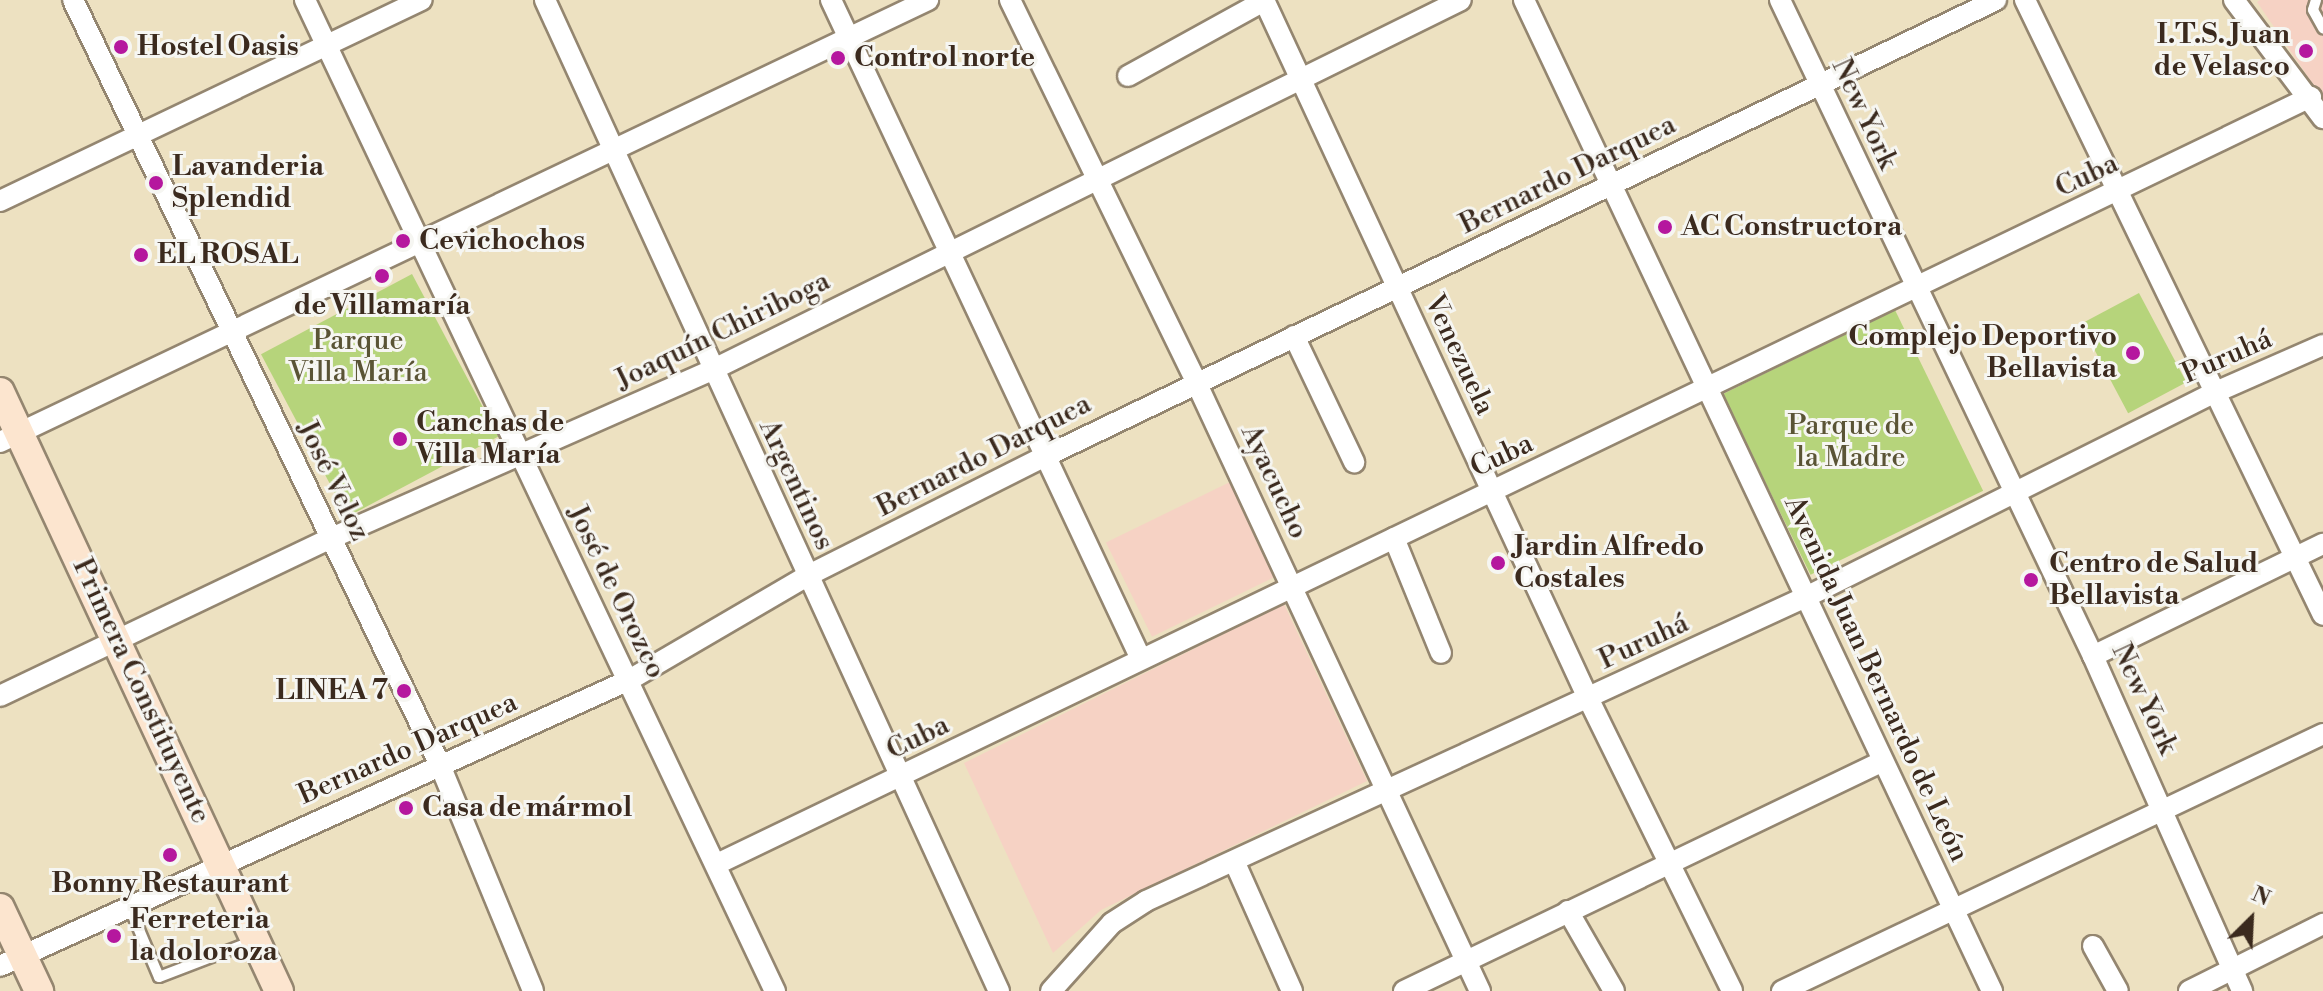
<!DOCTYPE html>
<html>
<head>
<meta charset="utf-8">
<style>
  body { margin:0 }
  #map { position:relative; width:2323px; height:991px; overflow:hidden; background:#ede1c1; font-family:"Libre Bodoni",serif }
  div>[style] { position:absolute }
  .built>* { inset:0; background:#f6d2c4; transform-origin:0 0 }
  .green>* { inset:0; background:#b6d47b; transform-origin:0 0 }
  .roads { filter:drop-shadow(2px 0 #948670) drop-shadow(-2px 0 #948670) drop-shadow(0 2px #948670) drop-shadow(0 -2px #948670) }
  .service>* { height:10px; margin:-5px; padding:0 5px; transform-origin:5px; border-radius:5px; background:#fff }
  .minor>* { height:20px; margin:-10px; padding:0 10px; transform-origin:10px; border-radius:10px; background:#fff }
  .secondary>* { height:28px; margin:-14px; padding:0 14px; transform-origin:14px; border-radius:14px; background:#fce5cf }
  .dots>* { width:22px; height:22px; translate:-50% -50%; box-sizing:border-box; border:4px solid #f6f6f2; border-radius:50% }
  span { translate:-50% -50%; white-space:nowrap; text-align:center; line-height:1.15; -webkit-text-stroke:6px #f6f6f2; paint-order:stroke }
  .poi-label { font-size:28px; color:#3b2a1e; font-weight:700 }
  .right { translate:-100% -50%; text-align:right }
  .left { translate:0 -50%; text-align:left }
  .street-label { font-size:28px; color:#3b2a1e }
  .park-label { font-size:28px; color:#5a5435 }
  .north { position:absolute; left:2211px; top:879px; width:80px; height:80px; -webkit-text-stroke:6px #f6f6f2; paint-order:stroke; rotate:24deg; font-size:22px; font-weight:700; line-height:32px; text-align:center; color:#3b2a1e }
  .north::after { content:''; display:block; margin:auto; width:28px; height:36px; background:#3b2a1e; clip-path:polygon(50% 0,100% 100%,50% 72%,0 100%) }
</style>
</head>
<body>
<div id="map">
  <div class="built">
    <div style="clip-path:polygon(2260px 0,2323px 0,2323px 99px,2257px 2px)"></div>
    <div style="left:1230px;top:482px;width:105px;height:138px;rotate:64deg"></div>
    <div style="clip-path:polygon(1284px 604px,1367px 781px,1101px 910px,1053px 953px,964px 763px)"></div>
  </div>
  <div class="green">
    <div style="left:412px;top:274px;width:184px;height:171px;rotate:62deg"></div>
    <div style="left:2139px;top:293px;width:101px;height:66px;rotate:62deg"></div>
    <div style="left:1895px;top:310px;width:201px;height:192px;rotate:64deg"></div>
  </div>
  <div class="roads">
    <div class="service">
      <div style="left:2316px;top:0;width:10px;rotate:107deg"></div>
      <div style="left:2313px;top:10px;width:21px;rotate:61deg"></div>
      <div style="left:129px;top:906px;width:77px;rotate:67.1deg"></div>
      <div style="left:159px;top:977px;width:90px;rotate:-20.9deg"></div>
    </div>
    <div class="minor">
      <div style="left:73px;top:0;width:848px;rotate:64.37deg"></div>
      <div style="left:440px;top:765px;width:244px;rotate:67.6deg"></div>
      <div style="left:305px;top:0;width:1097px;rotate:64.63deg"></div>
      <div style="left:545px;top:0;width:1090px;rotate:65.39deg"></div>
      <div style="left:831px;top:0;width:728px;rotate:64.81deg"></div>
      <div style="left:1010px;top:0;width:425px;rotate:64deg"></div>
      <div style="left:1196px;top:382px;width:672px;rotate:65deg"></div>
      <div style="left:1264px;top:0;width:770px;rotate:65.1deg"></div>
      <div style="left:1588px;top:698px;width:326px;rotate:63.8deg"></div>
      <div style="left:1524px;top:0;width:1096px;rotate:64.72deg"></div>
      <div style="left:1780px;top:0;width:727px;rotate:64.49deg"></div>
      <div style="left:2093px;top:656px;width:367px;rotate:66deg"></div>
      <div style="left:2025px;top:0;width:683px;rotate:64.15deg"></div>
      <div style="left:2234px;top:0;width:148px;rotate:53deg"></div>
      <div style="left:1128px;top:76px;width:155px;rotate:-28.9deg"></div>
      <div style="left:0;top:201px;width:467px;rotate:-25.5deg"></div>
      <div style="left:1294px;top:336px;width:140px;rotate:64.5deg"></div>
      <div style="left:0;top:442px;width:1028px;rotate:-25.47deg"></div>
      <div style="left:1394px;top:538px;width:124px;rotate:67.8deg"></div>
      <div style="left:2093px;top:656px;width:256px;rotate:-26deg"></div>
      <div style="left:0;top:696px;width:365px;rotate:-25.5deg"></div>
      <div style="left:329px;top:539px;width:419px;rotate:-23.8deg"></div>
      <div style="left:712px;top:370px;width:835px;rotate:-26.29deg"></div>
      <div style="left:1235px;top:863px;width:140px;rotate:66deg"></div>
      <div style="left:717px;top:864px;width:1769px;rotate:-25.7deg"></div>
      <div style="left:1568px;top:911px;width:92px;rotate:60.1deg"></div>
      <div style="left:2093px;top:946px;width:51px;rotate:60.9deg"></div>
      <div style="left:0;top:966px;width:691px;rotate:-24.45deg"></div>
      <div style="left:629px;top:680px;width:206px;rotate:-30.3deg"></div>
      <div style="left:807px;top:576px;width:265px;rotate:-26.7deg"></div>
      <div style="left:1044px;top:457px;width:1056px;rotate:-25.64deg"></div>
      <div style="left:1051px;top:991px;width:91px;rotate:-48.1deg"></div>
      <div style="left:1112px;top:923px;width:40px;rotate:-32.9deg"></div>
      <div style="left:1146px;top:901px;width:729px;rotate:-24.74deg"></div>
      <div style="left:1808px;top:596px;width:456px;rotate:-26.6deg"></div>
      <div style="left:2216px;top:392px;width:117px;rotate:-23.7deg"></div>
      <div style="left:1404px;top:991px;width:531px;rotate:-25.65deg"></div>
      <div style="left:1782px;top:991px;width:599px;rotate:-25.41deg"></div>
      <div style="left:2189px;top:991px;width:150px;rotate:-26.6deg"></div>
    </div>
    <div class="secondary">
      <div style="left:0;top:392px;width:661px;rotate:65.03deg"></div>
      <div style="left:0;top:908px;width:92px;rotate:64.8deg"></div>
    </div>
  </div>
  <div class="dots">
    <div style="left:121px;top:47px;background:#b5179e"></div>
    <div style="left:2306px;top:51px;background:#b5179e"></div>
    <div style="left:838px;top:58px;background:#b5179e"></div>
    <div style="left:156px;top:183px;background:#b5179e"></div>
    <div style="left:1665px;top:227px;background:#b5179e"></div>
    <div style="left:403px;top:241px;background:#b5179e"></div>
    <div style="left:141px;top:255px;background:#b5179e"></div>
    <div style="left:382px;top:276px;background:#b5179e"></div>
    <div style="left:2133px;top:353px;background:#b5179e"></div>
    <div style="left:400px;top:439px;background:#b5179e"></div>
    <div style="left:1498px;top:563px;background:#b5179e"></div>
    <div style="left:2031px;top:580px;background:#b5179e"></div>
    <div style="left:404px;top:691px;background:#b5179e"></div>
    <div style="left:406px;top:808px;background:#b5179e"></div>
    <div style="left:170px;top:855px;background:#b5179e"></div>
    <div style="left:114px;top:936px;background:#b5179e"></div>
  </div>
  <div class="poi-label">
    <span class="right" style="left:2290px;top:51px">I.T.S. Juan<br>de Velasco</span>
    <span class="left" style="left:137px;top:47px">Hostel Oasis</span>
    <span class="left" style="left:854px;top:58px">Control norte</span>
    <span class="left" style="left:172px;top:183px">Lavanderia<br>Splendid</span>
    <span class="left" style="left:1681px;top:227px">AC Constructora</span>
    <span class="left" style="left:419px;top:241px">Cevichochos</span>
    <span class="left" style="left:157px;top:255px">EL ROSAL</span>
    <span style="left:382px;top:306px">de Villamaría</span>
    <span class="right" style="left:2117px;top:353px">Complejo Deportivo<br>Bellavista</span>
    <span class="left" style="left:416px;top:439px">Canchas de<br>Villa María</span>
    <span class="left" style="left:1514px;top:563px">Jardin Alfredo<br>Costales</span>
    <span class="left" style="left:2049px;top:580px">Centro de Salud<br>Bellavista</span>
    <span class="right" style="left:388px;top:691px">LINEA 7</span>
    <span class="left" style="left:422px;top:808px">Casa de mármol</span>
    <span style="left:170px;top:884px">Bonny Restaurant</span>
    <span class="left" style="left:130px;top:936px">Ferreteria<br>la doloroza</span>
  </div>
  <div class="street-label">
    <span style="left:1864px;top:114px;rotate:65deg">New York</span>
    <span style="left:1568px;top:175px;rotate:-26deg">Bernardo Darquea</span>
    <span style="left:2087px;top:176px;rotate:-25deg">Cuba</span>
    <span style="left:723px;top:331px;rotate:-26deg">Joaquín Chiriboga</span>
    <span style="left:1459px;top:355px;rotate:65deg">Venezuela</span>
    <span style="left:2227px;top:357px;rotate:-24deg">Puruhá</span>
    <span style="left:984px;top:456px;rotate:-27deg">Bernardo Darquea</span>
    <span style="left:1502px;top:456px;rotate:-25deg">Cuba</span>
    <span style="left:333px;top:481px;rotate:64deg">José Veloz</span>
    <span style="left:1274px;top:482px;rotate:65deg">Ayacucho</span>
    <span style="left:796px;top:485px;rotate:65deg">Argentinos</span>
    <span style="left:616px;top:592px;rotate:64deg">José de Orozco</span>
    <span style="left:1644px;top:642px;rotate:-25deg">Puruhá</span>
    <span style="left:1876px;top:679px;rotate:65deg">Avenida Juan Bernardo de León</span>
    <span style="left:141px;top:691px;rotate:65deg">Primera Constituyente</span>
    <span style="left:2144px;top:699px;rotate:65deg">New York</span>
    <span style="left:918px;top:738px;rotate:-26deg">Cuba</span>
    <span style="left:408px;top:749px;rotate:-24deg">Bernardo Darquea</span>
  </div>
  <div class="park-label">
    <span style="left:358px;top:357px">Parque<br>Villa María</span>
    <span style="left:1851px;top:442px">Parque de<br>la Madre</span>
  </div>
  <div class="north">N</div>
</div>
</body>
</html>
